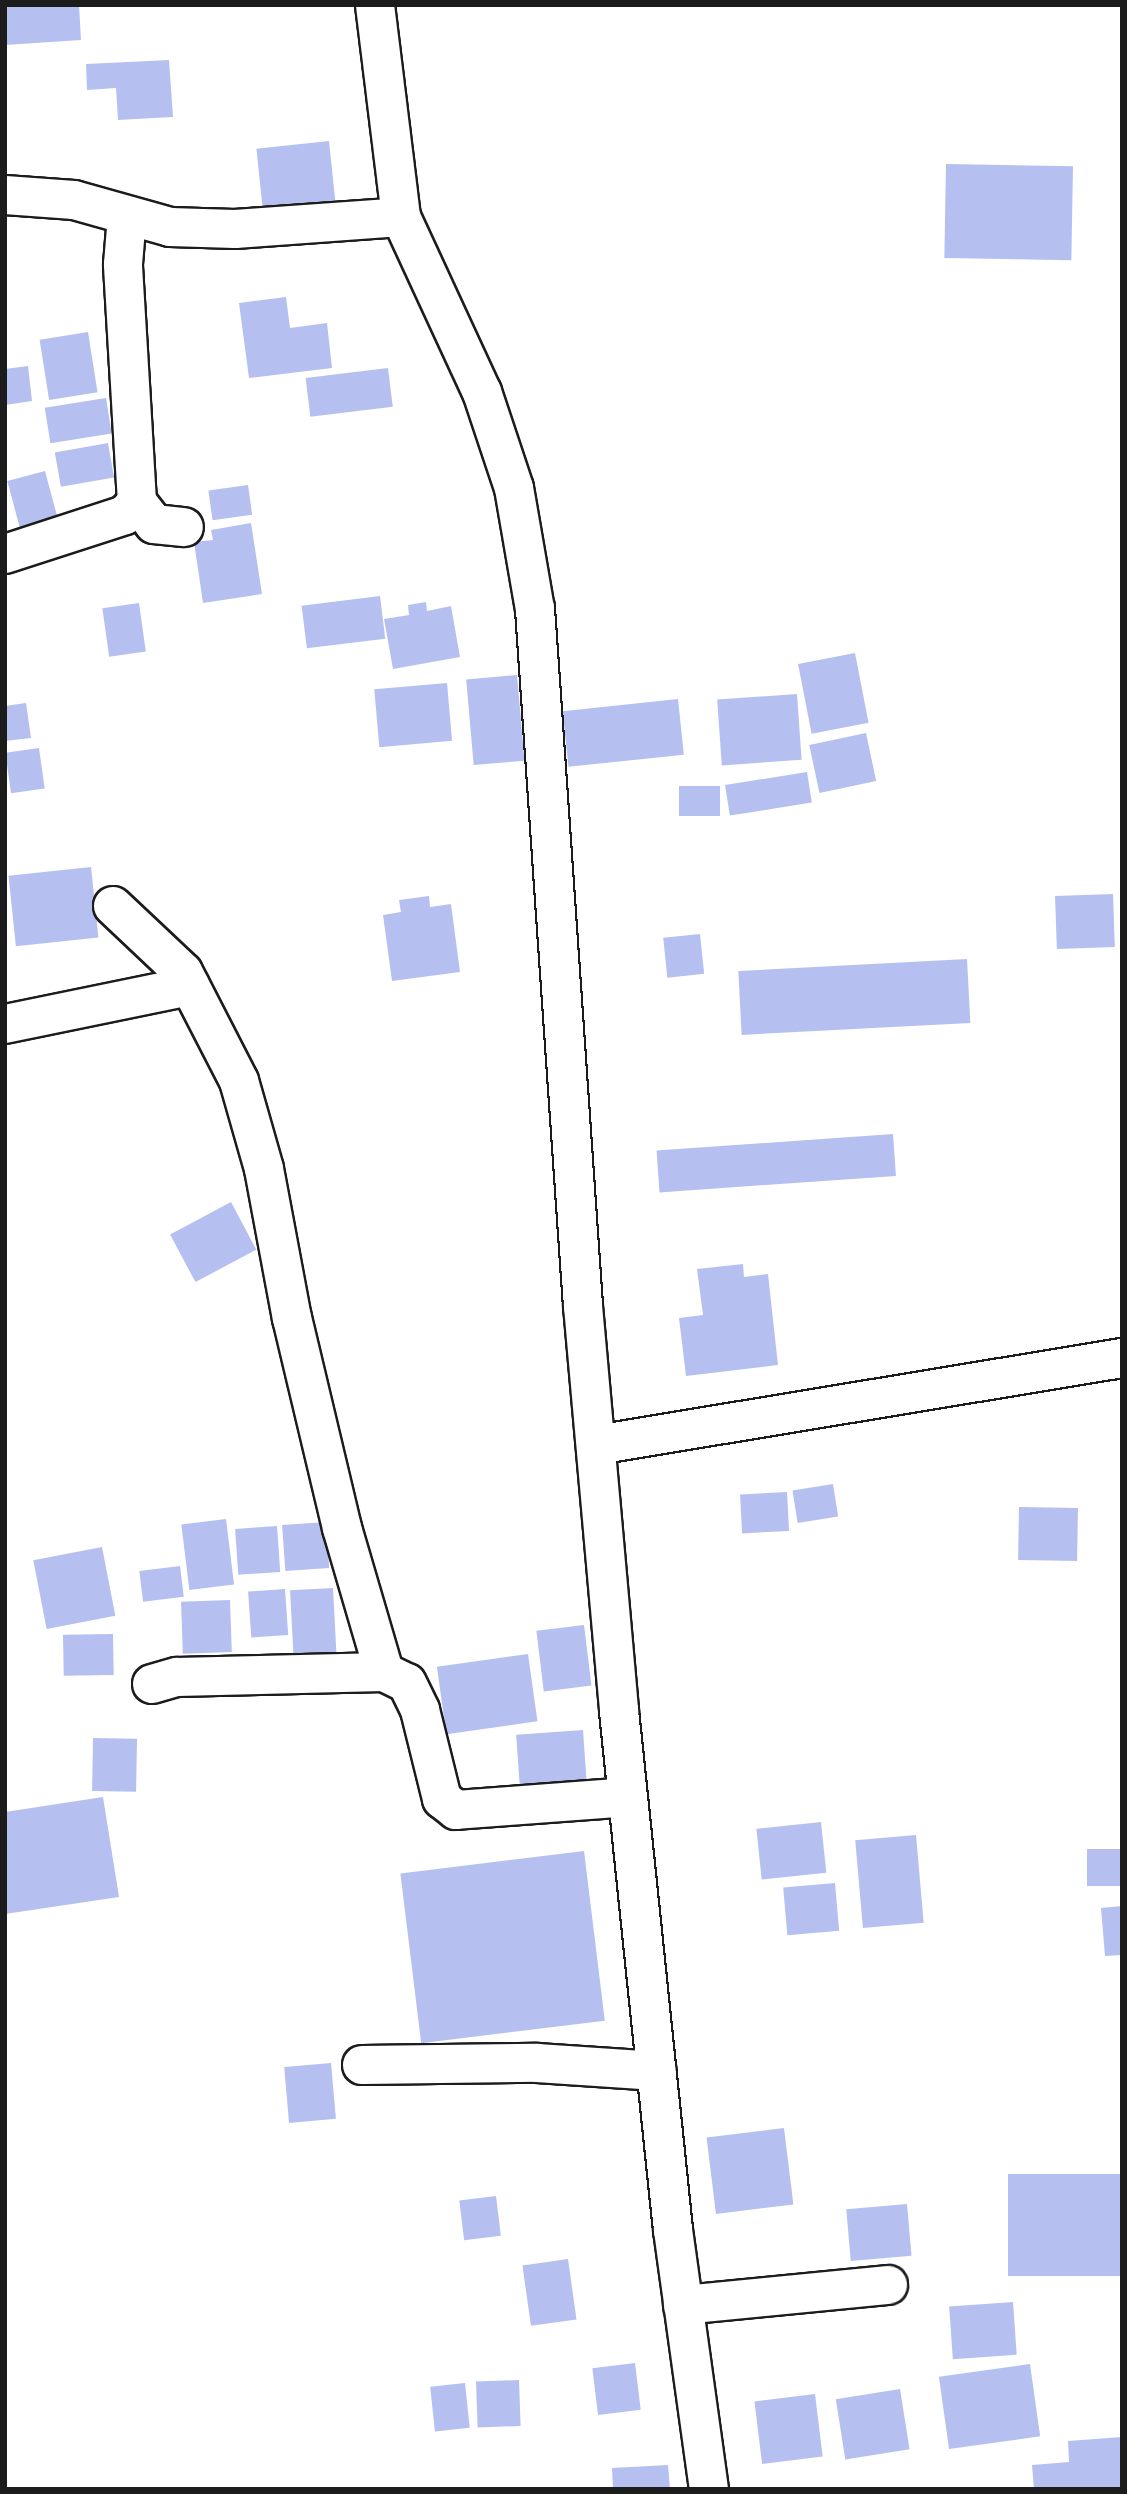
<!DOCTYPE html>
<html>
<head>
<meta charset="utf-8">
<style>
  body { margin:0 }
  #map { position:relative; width:1127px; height:2494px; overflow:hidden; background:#fff; font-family:"Balsamiq Sans",sans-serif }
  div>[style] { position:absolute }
  .building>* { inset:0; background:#b5c0f1; transform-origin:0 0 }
  .roads { filter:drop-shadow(2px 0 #1c1c1c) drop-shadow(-2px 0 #1c1c1c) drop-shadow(0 2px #1c1c1c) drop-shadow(0 -2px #1c1c1c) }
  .minor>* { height:38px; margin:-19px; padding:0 19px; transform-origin:19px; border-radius:19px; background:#fff }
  span { translate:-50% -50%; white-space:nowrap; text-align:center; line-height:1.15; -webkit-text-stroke:7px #fff; paint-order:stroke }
  .frame { position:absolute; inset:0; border:7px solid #1c1c1c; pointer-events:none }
</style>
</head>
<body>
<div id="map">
  <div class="building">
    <div style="clip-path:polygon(5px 5px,79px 5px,81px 40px,5px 45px)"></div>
    <div style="clip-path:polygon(169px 60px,173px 117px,118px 120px,116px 88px,87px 90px,86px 64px)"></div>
    <div style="left:329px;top:141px;width:62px;height:73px;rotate:84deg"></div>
    <div style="left:946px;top:164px;width:127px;height:94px;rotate:1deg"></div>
    <div style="clip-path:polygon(286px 297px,290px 328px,327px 323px,332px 368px,249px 378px,239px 303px)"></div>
    <div style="left:88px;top:332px;width:61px;height:49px;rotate:81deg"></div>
    <div style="clip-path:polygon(28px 366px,32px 401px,5px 405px,5px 369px)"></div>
    <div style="left:388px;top:368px;width:39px;height:83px;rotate:83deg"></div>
    <div style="left:106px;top:398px;width:36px;height:62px;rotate:81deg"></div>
    <div style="left:108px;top:443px;width:35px;height:54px;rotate:80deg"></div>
    <div style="left:45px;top:471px;width:49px;height:39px;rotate:75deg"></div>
    <div style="left:248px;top:485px;width:30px;height:40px;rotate:82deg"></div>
    <div style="clip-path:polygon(251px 523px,262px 594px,203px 603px,194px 542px,213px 540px,211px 530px)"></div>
    <div style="left:380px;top:596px;width:43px;height:79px;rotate:83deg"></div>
    <div style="clip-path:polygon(426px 602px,427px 611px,451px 606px,460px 657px,393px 669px,384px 619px,409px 615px,408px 605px)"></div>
    <div style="left:139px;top:603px;width:49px;height:37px;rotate:82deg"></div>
    <div style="left:855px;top:653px;width:71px;height:58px;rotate:79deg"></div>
    <div style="left:517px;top:675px;width:86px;height:51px;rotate:85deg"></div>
    <div style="left:447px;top:683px;width:58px;height:73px;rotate:85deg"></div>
    <div style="left:797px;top:694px;width:66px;height:80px;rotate:86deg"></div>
    <div style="left:678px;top:699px;width:56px;height:116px;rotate:84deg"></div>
    <div style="clip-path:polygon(26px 703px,31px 738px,5px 741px,5px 706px)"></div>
    <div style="left:866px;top:733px;width:49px;height:58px;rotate:78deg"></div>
    <div style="left:39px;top:748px;width:41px;height:34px;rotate:82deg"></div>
    <div style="left:807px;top:772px;width:31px;height:83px;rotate:81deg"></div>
    <div style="left:720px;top:786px;width:30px;height:41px;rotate:90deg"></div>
    <div style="left:91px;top:867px;width:71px;height:83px;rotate:84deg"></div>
    <div style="left:1113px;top:894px;width:53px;height:58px;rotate:88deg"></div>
    <div style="clip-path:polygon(429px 896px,430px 907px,451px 904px,460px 972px,392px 981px,383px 915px,401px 912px,399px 900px)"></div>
    <div style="left:700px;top:934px;width:40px;height:37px;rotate:84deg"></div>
    <div style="left:967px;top:959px;width:64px;height:229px;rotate:87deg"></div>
    <div style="left:893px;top:1134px;width:42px;height:237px;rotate:86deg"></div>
    <div style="left:231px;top:1202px;width:54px;height:69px;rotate:62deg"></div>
    <div style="clip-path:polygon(743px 1264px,744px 1277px,768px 1274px,778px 1365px,686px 1376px,679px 1318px,703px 1315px,697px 1269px)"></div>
    <div style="left:833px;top:1484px;width:33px;height:41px;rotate:81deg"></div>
    <div style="left:787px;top:1492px;width:39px;height:47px;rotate:87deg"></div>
    <div style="left:1019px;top:1507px;width:59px;height:53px;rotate:1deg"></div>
    <div style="left:226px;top:1519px;width:66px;height:45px;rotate:83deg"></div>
    <div style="left:326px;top:1522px;width:46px;height:44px;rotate:86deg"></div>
    <div style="left:277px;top:1526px;width:46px;height:42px;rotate:86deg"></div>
    <div style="left:102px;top:1547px;width:70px;height:70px;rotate:79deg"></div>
    <div style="left:180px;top:1566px;width:31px;height:41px;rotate:83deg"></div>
    <div style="left:333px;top:1588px;width:68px;height:43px;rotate:87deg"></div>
    <div style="left:285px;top:1589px;width:46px;height:37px;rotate:86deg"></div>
    <div style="left:230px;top:1600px;width:52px;height:49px;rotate:88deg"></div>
    <div style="left:584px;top:1625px;width:61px;height:48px;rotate:83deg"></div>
    <div style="left:113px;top:1634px;width:41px;height:50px;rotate:89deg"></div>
    <div style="left:528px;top:1654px;width:68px;height:92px;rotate:82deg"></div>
    <div style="left:583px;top:1730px;width:67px;height:67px;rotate:86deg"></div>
    <div style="left:93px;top:1738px;width:44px;height:53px;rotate:1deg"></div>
    <div style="clip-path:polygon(103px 1797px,119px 1897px,5px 1914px,5px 1812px)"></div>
    <div style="left:821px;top:1822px;width:51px;height:65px;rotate:84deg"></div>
    <div style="left:916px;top:1835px;width:88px;height:61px;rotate:85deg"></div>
    <div style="left:1122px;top:1849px;width:37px;height:35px;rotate:90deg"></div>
    <div style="left:584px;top:1851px;width:171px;height:185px;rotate:83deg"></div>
    <div style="left:835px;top:1883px;width:48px;height:52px;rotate:85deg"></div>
    <div style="clip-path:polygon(1122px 1906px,1122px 1955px,1105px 1956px,1101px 1908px)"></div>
    <div style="left:331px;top:2063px;width:56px;height:47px;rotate:85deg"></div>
    <div style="left:784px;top:2128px;width:77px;height:78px;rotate:83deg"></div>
    <div style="left:1122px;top:2174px;width:102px;height:114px;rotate:90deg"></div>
    <div style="left:496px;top:2196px;width:40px;height:37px;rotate:83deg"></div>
    <div style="left:907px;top:2204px;width:52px;height:61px;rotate:85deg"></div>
    <div style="left:568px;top:2259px;width:61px;height:46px;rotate:82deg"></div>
    <div style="left:1013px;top:2302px;width:53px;height:64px;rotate:86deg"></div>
    <div style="left:635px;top:2363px;width:47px;height:43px;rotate:83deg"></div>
    <div style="left:1030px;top:2364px;width:73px;height:92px;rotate:82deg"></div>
    <div style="left:519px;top:2380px;width:46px;height:43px;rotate:88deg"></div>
    <div style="left:465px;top:2383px;width:45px;height:35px;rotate:84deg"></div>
    <div style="left:900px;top:2389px;width:61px;height:65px;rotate:81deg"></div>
    <div style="left:815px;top:2394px;width:63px;height:61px;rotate:83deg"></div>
    <div style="clip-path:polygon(1122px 2437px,1122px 2489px,1034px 2489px,1032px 2465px,1069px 2462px,1068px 2441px)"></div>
    <div style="clip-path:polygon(668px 2465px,670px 2489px,613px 2489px,612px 2468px)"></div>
  </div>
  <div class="roads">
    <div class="minor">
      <div style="left:375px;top:5px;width:214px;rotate:83deg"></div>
      <div style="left:401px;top:217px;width:193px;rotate:65.2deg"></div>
      <div style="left:482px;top:392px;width:101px;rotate:71.6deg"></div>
      <div style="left:514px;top:488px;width:123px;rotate:80.2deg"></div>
      <div style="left:535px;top:609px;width:699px;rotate:86.06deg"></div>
      <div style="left:583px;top:1306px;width:407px;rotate:84.9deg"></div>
      <div style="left:619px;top:1711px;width:522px;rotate:84.06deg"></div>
      <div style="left:673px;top:2230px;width:261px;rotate:82.1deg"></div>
      <div style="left:5px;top:195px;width:69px;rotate:4.1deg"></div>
      <div style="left:74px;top:200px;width:100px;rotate:15.7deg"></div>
      <div style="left:170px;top:227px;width:65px;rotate:1.8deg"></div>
      <div style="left:235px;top:229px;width:166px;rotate:-4.1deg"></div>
      <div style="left:137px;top:502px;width:28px;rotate:52deg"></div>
      <div style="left:154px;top:524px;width:30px;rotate:6deg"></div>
      <div style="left:5px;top:554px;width:126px;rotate:-18deg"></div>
      <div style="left:125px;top:515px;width:18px;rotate:-47deg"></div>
      <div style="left:137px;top:502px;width:238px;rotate:-93.4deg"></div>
      <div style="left:123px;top:264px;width:48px;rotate:-85.2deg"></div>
      <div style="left:113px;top:906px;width:96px;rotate:43.3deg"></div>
      <div style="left:183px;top:972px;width:123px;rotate:62.8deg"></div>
      <div style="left:239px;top:1081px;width:91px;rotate:74.1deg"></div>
      <div style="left:264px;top:1169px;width:152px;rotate:79.4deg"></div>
      <div style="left:292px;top:1318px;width:216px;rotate:76.6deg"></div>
      <div style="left:342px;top:1528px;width:150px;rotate:73.7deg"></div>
      <div style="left:5px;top:1024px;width:189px;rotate:-11.6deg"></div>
      <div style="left:596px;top:1445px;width:533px;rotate:-9.39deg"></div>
      <div style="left:152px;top:1684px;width:26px;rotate:-16deg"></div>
      <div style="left:177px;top:1677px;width:207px;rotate:-1.4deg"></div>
      <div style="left:384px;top:1672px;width:25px;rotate:26deg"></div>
      <div style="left:407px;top:1683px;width:30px;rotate:64deg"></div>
      <div style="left:420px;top:1710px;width:92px;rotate:76.1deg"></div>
      <div style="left:442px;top:1799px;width:18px;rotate:38deg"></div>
      <div style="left:456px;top:1810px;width:172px;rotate:-4.3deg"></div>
      <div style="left:362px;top:2065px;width:175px;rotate:-0.7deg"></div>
      <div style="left:537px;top:2063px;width:120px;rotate:3.8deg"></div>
      <div style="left:683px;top:2305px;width:206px;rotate:-5.6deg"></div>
    </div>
  </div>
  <div class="frame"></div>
</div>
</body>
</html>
